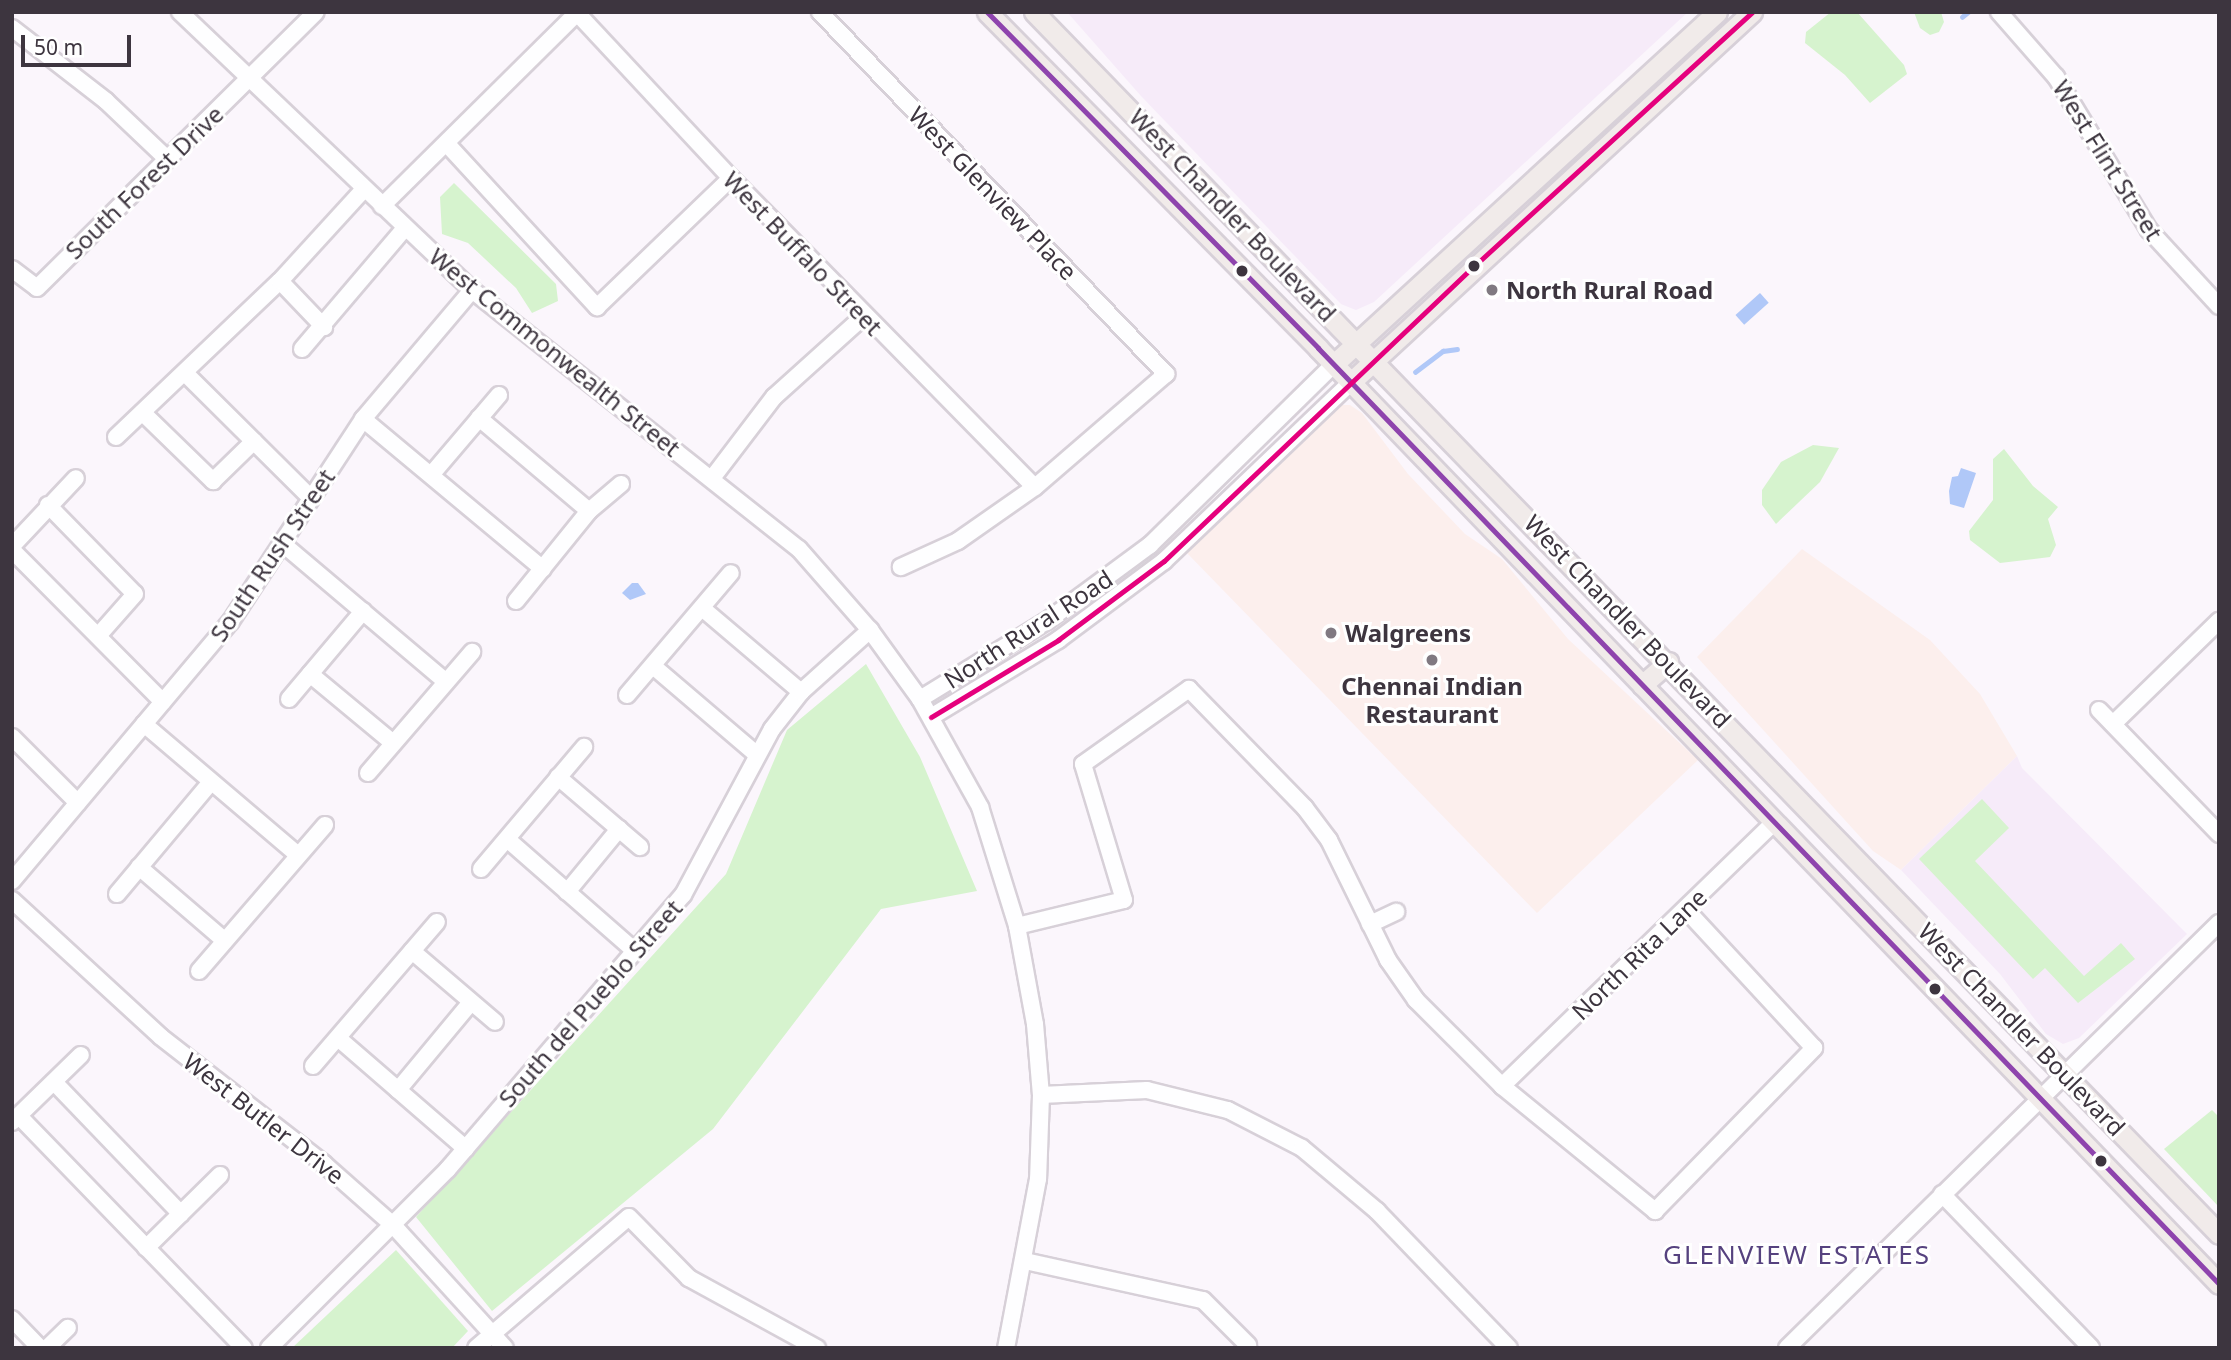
<!DOCTYPE html>
<html>
<head>
<meta charset="utf-8">
<style>
  body { margin:0 }
  #map { position:relative; width:2231px; height:1360px; overflow:hidden; background:#fbf6fc; font-family:"Noto Sans",sans-serif }
  div>[style] { position:absolute }
  .commercial>* { inset:0; background:#fcefed }
  .built>* { inset:0; background:#f6ebf9 }
  .green>* { inset:0; background:#d6f3ce }
  .water>* { inset:0; background:#b0c8f8; transform-origin:0 0 }
  .stream>* { height:4.5px; margin:-2.25px; padding:0 2.25px; transform-origin:2.25px; border-radius:2.25px; background:#b0c8f8 }
  .roads { filter:drop-shadow(2px 0 #d7d0d8) drop-shadow(-2px 0 #d7d0d8) drop-shadow(0 2px #d7d0d8) drop-shadow(0 -2px #d7d0d8) }
  .minor>* { height:16px; margin:-8px; padding:0 8px; transform-origin:8px; border-radius:8px; background:#fefeff }
  .major>* { height:19px; margin:-9.5px; padding:0 9.5px; transform-origin:9.5px; border-radius:9.5px; background:#f1ebea }
  .bus-1>* { height:5px; margin:-2.5px; padding:0 2.5px; transform-origin:2.5px; border-radius:2.5px; background:#8e44ad }
  .bus-2>* { height:5px; margin:-2.5px; padding:0 2.5px; transform-origin:2.5px; border-radius:2.5px; background:#e5007d }
  .dots>* { width:19px; height:19px; translate:-50% -50%; box-sizing:border-box; border:4px solid #fff; border-radius:50% }
  span { translate:-50% -50%; white-space:nowrap; text-align:center; line-height:1.15; -webkit-text-stroke:6px #fff; paint-order:stroke }
  .street-label { font-size:24px; color:#3d353f }
  .poi-label { font-size:24px; color:#3d353f; font-weight:700 }
  .left { translate:0 -50%; text-align:left }
  .neighbourhood-label { font-size:26px; color:#56427f; letter-spacing:2px }
  .frame { position:absolute; inset:0; border:14px solid #3d353f; pointer-events:none }
  .scale { position:absolute; left:21px; top:35px; width:110px; height:32px; box-sizing:border-box; border:4px solid #3d353f; border-top:0; padding-left:9px; font-size:21px; line-height:24px; white-space:nowrap; color:#3d353f; -webkit-text-stroke:5px #fff; paint-order:stroke }
</style>
</head>
<body>
<div id="map">
  <div class="commercial">
    <div style="clip-path:polygon(1340px 405px,1350px 405px,1362px 413px,1408px 474px,1465px 534px,1502px 559px,1568px 639px,1698px 760px,1537px 913px,1186px 552px)"></div>
    <div style="clip-path:polygon(1802px 549px,1930px 640px,1980px 694px,2017px 756px,1901px 870px,1873px 851px,1697px 657px)"></div>
  </div>
  <div class="built">
    <div style="clip-path:polygon(1067px 12px,1688px 12px,1374px 302px,1356px 310px,1341px 304px,1141px 96px)"></div>
    <div style="clip-path:polygon(2017px 756px,2022px 768px,2187px 934px,2079px 1038px,2063px 1044px,2046px 1034px,2000px 974px,1901px 870px)"></div>
  </div>
  <div class="green">
    <div style="clip-path:polygon(1831px 12px,1857px 12px,1904px 65px,1907px 74px,1870px 103px,1845px 75px,1805px 43px,1806px 32px)"></div>
    <div style="clip-path:polygon(1914px 12px,1941px 12px,1944px 22px,1939px 32px,1930px 35px,1920px 28px)"></div>
    <div style="clip-path:polygon(454px 183px,556px 284px,558px 301px,532px 313px,516px 288px,468px 243px,442px 234px,440px 197px)"></div>
    <div style="clip-path:polygon(1813px 445px,1839px 448px,1820px 482px,1776px 524px,1762px 505px,1762px 490px,1781px 462px)"></div>
    <div style="clip-path:polygon(2004px 449px,2033px 486px,2058px 507px,2048px 519px,2056px 545px,2050px 557px,2000px 563px,1970px 540px,1969px 531px,1993px 500px,1993px 459px)"></div>
    <div style="clip-path:polygon(866px 664px,920px 757px,977px 891px,881px 909px,713px 1129px,492px 1311px,416px 1217px,726px 874px,787px 730px)"></div>
    <div style="clip-path:polygon(1982px 799px,2009px 828px,1975px 861px,2084px 976px,2121px 943px,2135px 959px,2078px 1003px,2045px 968px,2033px 979px,1919px 859px)"></div>
    <div style="clip-path:polygon(2212px 1110px,2219px 1117px,2219px 1207px,2164px 1149px)"></div>
    <div style="clip-path:polygon(396px 1250px,468px 1331px,452px 1348px,292px 1348px)"></div>
  </div>
  <div class="water">
    <div style="left:1760px;top:293px;width:13px;height:33px;rotate:48deg"></div>
    <div style="clip-path:polygon(1961px 468px,1976px 473px,1964px 508px,1950px 504px,1949px 491px,1952px 477px,1958px 476px)"></div>
    <div style="clip-path:polygon(632px 583px,638px 583px,646px 594px,630px 600px,622px 593px)"></div>
  </div>
  <div class="stream">
    <div style="left:1962px;top:17px;width:8px;rotate:-40deg"></div>
    <div style="left:1415px;top:372px;width:35px;rotate:-37deg"></div>
    <div style="left:1443px;top:351px;width:14px;rotate:-8deg"></div>
  </div>
  <div class="roads">
    <div class="minor">
      <div style="left:180px;top:12px;width:403px;rotate:43.6deg"></div>
      <div style="left:472px;top:290px;width:417px;rotate:38.4deg"></div>
      <div style="left:799px;top:549px;width:108px;rotate:48.8deg"></div>
      <div style="left:870px;top:630px;width:85px;rotate:54.1deg"></div>
      <div style="left:920px;top:699px;width:124px;rotate:60.9deg"></div>
      <div style="left:980px;top:807px;width:125px;rotate:72.7deg"></div>
      <div style="left:1017px;top:926px;width:100px;rotate:79.6deg"></div>
      <div style="left:1035px;top:1024px;width:71px;rotate:85.2deg"></div>
      <div style="left:1041px;top:1095px;width:84px;rotate:92deg"></div>
      <div style="left:1038px;top:1179px;width:172px;rotate:100.7deg"></div>
      <div style="left:820px;top:12px;width:501px;rotate:46.29deg"></div>
      <div style="left:1166px;top:374px;width:173px;rotate:139.2deg"></div>
      <div style="left:1035px;top:487px;width:94px;rotate:145deg"></div>
      <div style="left:958px;top:541px;width:63px;rotate:155.5deg"></div>
      <div style="left:1999px;top:12px;width:86px;rotate:48.8deg"></div>
      <div style="left:2056px;top:77px;width:179px;rotate:58.7deg"></div>
      <div style="left:2149px;top:230px;width:103px;rotate:47.4deg"></div>
      <div style="left:577px;top:13px;width:226px;rotate:47deg"></div>
      <div style="left:731px;top:178px;width:433px;rotate:45.5deg"></div>
      <div style="left:12px;top:28px;width:119px;rotate:37.8deg"></div>
      <div style="left:106px;top:101px;width:83px;rotate:43.5deg"></div>
      <div style="left:447px;top:144px;width:222px;rotate:47.4deg"></div>
      <div style="left:597px;top:307px;width:186px;rotate:-43.9deg"></div>
      <div style="left:382px;top:206px;width:276px;rotate:-44.7deg"></div>
      <div style="left:12px;top:269px;width:31px;rotate:37deg"></div>
      <div style="left:37px;top:288px;width:392px;rotate:-44.7deg"></div>
      <div style="left:280px;top:281px;width:64px;rotate:46.3deg"></div>
      <div style="left:302px;top:349px;width:159px;rotate:-49.6deg"></div>
      <div style="left:186px;top:374px;width:176px;rotate:44.8deg"></div>
      <div style="left:143px;top:413px;width:98px;rotate:44.2deg"></div>
      <div style="left:213px;top:481px;width:57px;rotate:-44.3deg"></div>
      <div style="left:479px;top:418px;width:144px;rotate:40.2deg"></div>
      <div style="left:363px;top:419px;width:234px;rotate:39.8deg"></div>
      <div style="left:116px;top:437px;width:226px;rotate:-43.6deg"></div>
      <div style="left:280px;top:281px;width:125px;rotate:-47.6deg"></div>
      <div style="left:431px;top:475px;width:105px;rotate:-49.6deg"></div>
      <div style="left:713px;top:477px;width:101px;rotate:-52.7deg"></div>
      <div style="left:774px;top:397px;width:121px;rotate:-42deg"></div>
      <div style="left:48px;top:505px;width:124px;rotate:45.7deg"></div>
      <div style="left:135px;top:594px;width:56px;rotate:131.4deg"></div>
      <div style="left:283px;top:544px;width:212px;rotate:40.2deg"></div>
      <div style="left:12px;top:546px;width:93px;rotate:-46.7deg"></div>
      <div style="left:12px;top:550px;width:214px;rotate:45.2deg"></div>
      <div style="left:516px;top:601px;width:116px;rotate:-51deg"></div>
      <div style="left:589px;top:511px;width:42px;rotate:-40.2deg"></div>
      <div style="left:702px;top:608px;width:130px;rotate:40.3deg"></div>
      <div style="left:653px;top:666px;width:135px;rotate:40.5deg"></div>
      <div style="left:310px;top:674px;width:108px;rotate:39.7deg"></div>
      <div style="left:627px;top:695px;width:160px;rotate:-49.6deg"></div>
      <div style="left:289px;top:699px;width:115px;rotate:-49.9deg"></div>
      <div style="left:920px;top:699px;width:149px;rotate:-31.6deg"></div>
      <div style="left:1047px;top:621px;width:128px;rotate:-36.4deg"></div>
      <div style="left:1150px;top:545px;width:258px;rotate:-44.5deg"></div>
      <div style="left:2099px;top:710px;width:173px;rotate:45.9deg"></div>
      <div style="left:931px;top:717px;width:149px;rotate:-31.2deg"></div>
      <div style="left:1058px;top:640px;width:132px;rotate:-36.7deg"></div>
      <div style="left:1164px;top:561px;width:259px;rotate:-43.7deg"></div>
      <div style="left:144px;top:724px;width:202px;rotate:40.4deg"></div>
      <div style="left:2113px;top:724px;width:148px;rotate:-44.2deg"></div>
      <div style="left:12px;top:737px;width:93px;rotate:45deg"></div>
      <div style="left:368px;top:773px;width:160px;rotate:-49.3deg"></div>
      <div style="left:558px;top:777px;width:108px;rotate:40.5deg"></div>
      <div style="left:507px;top:839px;width:170px;rotate:41.2deg"></div>
      <div style="left:139px;top:867px;width:113px;rotate:40.7deg"></div>
      <div style="left:481px;top:869px;width:160px;rotate:-49.8deg"></div>
      <div style="left:12px;top:881px;width:340px;rotate:-49.9deg"></div>
      <div style="left:231px;top:621px;width:241px;rotate:-56.8deg"></div>
      <div style="left:363px;top:419px;width:169px;rotate:-49.8deg"></div>
      <div style="left:567px;top:892px;width:82px;rotate:-50.5deg"></div>
      <div style="left:117px;top:894px;width:146px;rotate:-50deg"></div>
      <div style="left:12px;top:900px;width:202px;rotate:42.6deg"></div>
      <div style="left:161px;top:1037px;width:207px;rotate:37.9deg"></div>
      <div style="left:324px;top:1164px;width:92px;rotate:41.5deg"></div>
      <div style="left:393px;top:1225px;width:166px;rotate:47.7deg"></div>
      <div style="left:1370px;top:924px;width:29px;rotate:-25deg"></div>
      <div style="left:1017px;top:926px;width:110px;rotate:-13.7deg"></div>
      <div style="left:1124px;top:900px;width:142px;rotate:-106.8deg"></div>
      <div style="left:1083px;top:764px;width:130px;rotate:-35.3deg"></div>
      <div style="left:1189px;top:689px;width:166px;rotate:45.7deg"></div>
      <div style="left:1305px;top:808px;width:40px;rotate:53deg"></div>
      <div style="left:1329px;top:840px;width:134px;rotate:63.8deg"></div>
      <div style="left:1388px;top:960px;width:49px;rotate:55deg"></div>
      <div style="left:1416px;top:1000px;width:122px;rotate:45deg"></div>
      <div style="left:1502px;top:1086px;width:198px;rotate:39.2deg"></div>
      <div style="left:1655px;top:1211px;width:228px;rotate:-45.7deg"></div>
      <div style="left:1814px;top:1048px;width:188px;rotate:-132.8deg"></div>
      <div style="left:412px;top:951px;width:109px;rotate:40.5deg"></div>
      <div style="left:199px;top:971px;width:193px;rotate:-49.2deg"></div>
      <div style="left:338px;top:1038px;width:169px;rotate:40.9deg"></div>
      <div style="left:313px;top:1066px;width:190px;rotate:-49.3deg"></div>
      <div style="left:54px;top:1082px;width:183px;rotate:46.1deg"></div>
      <div style="left:1502px;top:1086px;width:379px;rotate:-44.1deg"></div>
      <div style="left:398px;top:1090px;width:114px;rotate:-50.3deg"></div>
      <div style="left:1041px;top:1095px;width:106px;rotate:-2.7deg"></div>
      <div style="left:1147px;top:1090px;width:83px;rotate:13.9deg"></div>
      <div style="left:1228px;top:1110px;width:83px;rotate:27.2deg"></div>
      <div style="left:1302px;top:1148px;width:98px;rotate:40deg"></div>
      <div style="left:1377px;top:1211px;width:190px;rotate:46.1deg"></div>
      <div style="left:19px;top:1116px;width:323px;rotate:45.9deg"></div>
      <div style="left:12px;top:1122px;width:96px;rotate:-44.2deg"></div>
      <div style="left:1942px;top:1194px;width:214px;rotate:45.9deg"></div>
      <div style="left:146px;top:1248px;width:104px;rotate:-44.6deg"></div>
      <div style="left:1025px;top:1261px;width:182px;rotate:12.4deg"></div>
      <div style="left:1203px;top:1300px;width:64px;rotate:45deg"></div>
      <div style="left:12px;top:1319px;width:40px;rotate:46deg"></div>
      <div style="left:47px;top:1348px;width:29px;rotate:-44deg"></div>
      <div style="left:269px;top:1348px;width:253px;rotate:-45deg"></div>
      <div style="left:448px;top:1169px;width:361px;rotate:-49.4deg"></div>
      <div style="left:683px;top:895px;width:188px;rotate:-61.8deg"></div>
      <div style="left:772px;top:729px;width:47px;rotate:-51.9deg"></div>
      <div style="left:801px;top:692px;width:93px;rotate:-41.9deg"></div>
      <div style="left:476px;top:1348px;width:201px;rotate:-40.6deg"></div>
      <div style="left:629px;top:1217px;width:86px;rotate:45.5deg"></div>
      <div style="left:689px;top:1278px;width:146px;rotate:28.7deg"></div>
      <div style="left:1787px;top:1348px;width:606px;rotate:-44.53deg"></div>
    </div>
    <div class="major">
      <div style="left:987px;top:12px;width:472px;rotate:45.4deg"></div>
      <div style="left:1318px;top:348px;width:1299px;rotate:46.09deg"></div>
      <div style="left:1034px;top:12px;width:1702px;rotate:45.88deg"></div>
      <div style="left:1334px;top:364px;width:520px;rotate:-42.58deg"></div>
      <div style="left:1351px;top:382px;width:546px;rotate:-42.7deg"></div>
      <div style="left:1642px;top:685px;width:35px;rotate:-41deg"></div>
    </div>
  </div>
  <div class="bus-1">
    <div style="left:987px;top:12px;width:472px;rotate:45.4deg"></div>
    <div style="left:1318px;top:348px;width:1299px;rotate:46.09deg"></div>
  </div>
  <div class="bus-2">
    <div style="left:931px;top:717px;width:149px;rotate:-31.2deg"></div>
    <div style="left:1058px;top:640px;width:132px;rotate:-36.7deg"></div>
    <div style="left:1164px;top:561px;width:427px;rotate:-43.6deg"></div>
    <div style="left:1473px;top:267px;width:378px;rotate:-42.4deg"></div>
  </div>
  <div class="dots">
    <div style="left:1474px;top:266px;background:#3d353f"></div>
    <div style="left:1242px;top:271px;background:#3d353f"></div>
    <div style="left:1492px;top:290px;background:#807981"></div>
    <div style="left:1331px;top:633px;background:#807981"></div>
    <div style="left:1432px;top:660px;background:#807981"></div>
    <div style="left:1935px;top:989px;background:#3d353f"></div>
    <div style="left:2101px;top:1161px;background:#3d353f"></div>
  </div>
  <div class="street-label">
    <span style="left:2108px;top:160px;rotate:58deg">West Flint Street</span>
    <span style="left:144px;top:182px;rotate:-44deg">South Forest Drive</span>
    <span style="left:993px;top:193px;rotate:46deg">West Glenview Place</span>
    <span style="left:1233px;top:215px;rotate:46deg">West Chandler Boulevard</span>
    <span style="left:803px;top:253px;rotate:46deg">West Buffalo Street</span>
    <span style="left:555px;top:352px;rotate:39deg">West Commonwealth Street</span>
    <span style="left:272px;top:555px;rotate:-56deg">South Rush Street</span>
    <span style="left:1628px;top:621px;rotate:46deg">West Chandler Boulevard</span>
    <span style="left:1028px;top:629px;rotate:-33deg">North Rural Road</span>
    <span style="left:1639px;top:954px;rotate:-44deg">North Rita Lane</span>
    <span style="left:590px;top:1003px;rotate:-49deg">South del Pueblo Street</span>
    <span style="left:2022px;top:1029px;rotate:46deg">West Chandler Boulevard</span>
    <span style="left:264px;top:1118px;rotate:38deg">West Butler Drive</span>
  </div>
  <div class="poi-label">
    <span class="left" style="left:1506px;top:290px">North Rural Road</span>
    <span class="left" style="left:1345px;top:633px">Walgreens</span>
    <span style="left:1432px;top:700px">Chennai Indian<br>Restaurant</span>
  </div>
  <div class="neighbourhood-label">
    <span style="left:1797px;top:1255px">GLENVIEW ESTATES</span>
  </div>
  <div class="frame"></div>
  <div class="scale">50 m</div>
</div>
</body>
</html>
